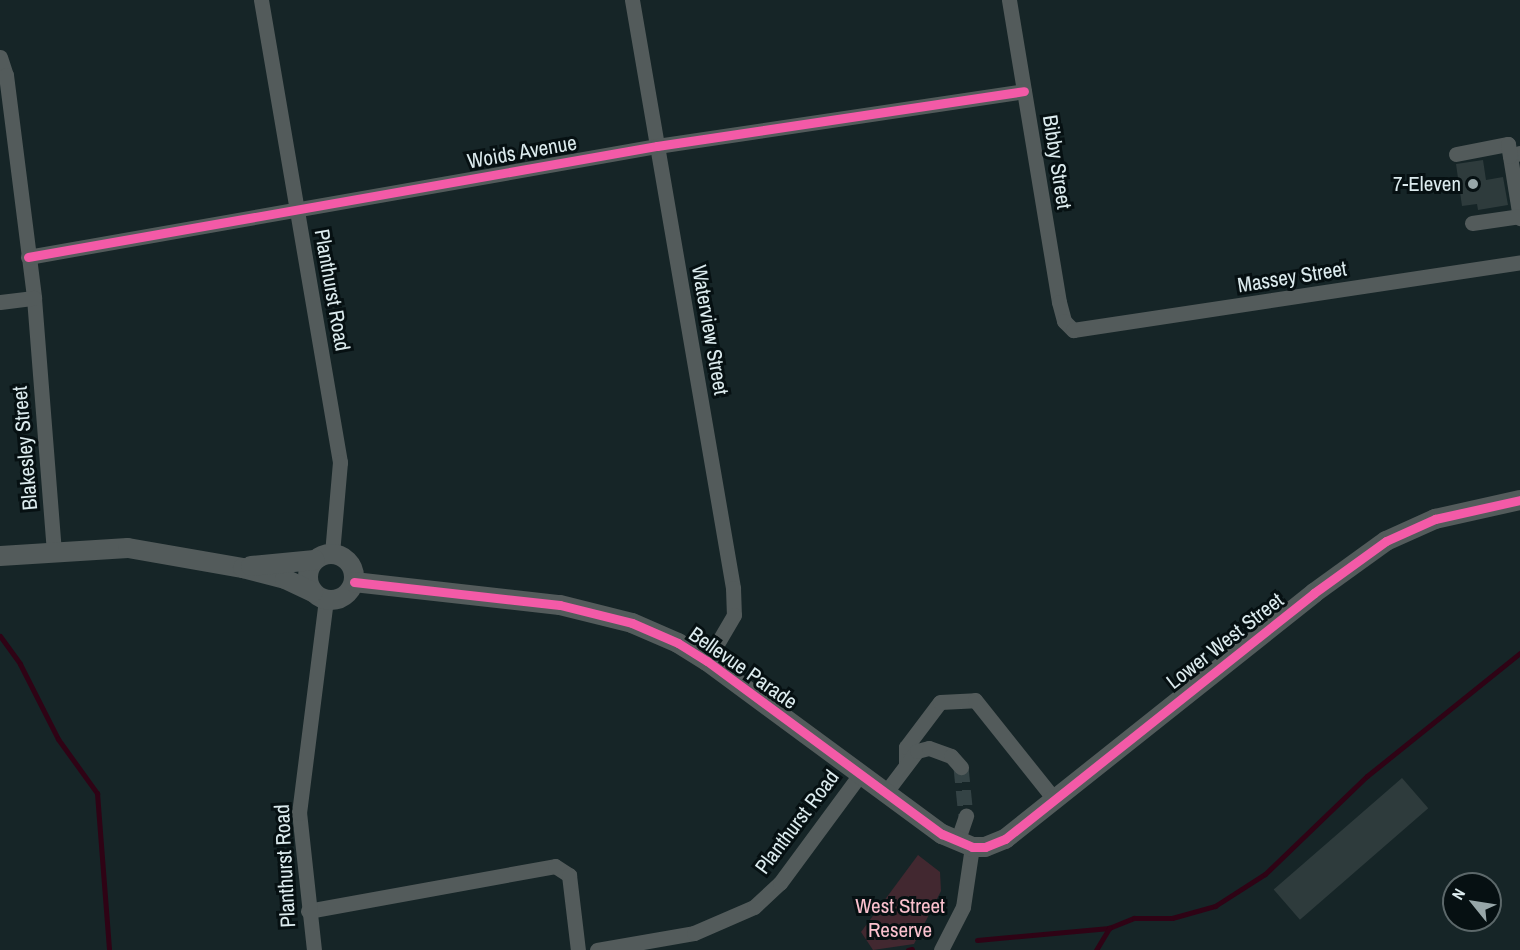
<!DOCTYPE html>
<html>
<head>
<meta charset="utf-8">
<style>
  body { margin:0 }
  #map { position:relative; width:1520px; height:950px; overflow:hidden; background:#162527; font-family:"Archivo Narrow",sans-serif }
  div>[style] { position:absolute }
  .green>* { inset:0; background:#422830 }
  .stream>* { height:5px; margin:-2.5px; padding:0 2.5px; transform-origin:2.5px; border-radius:2.5px; background:#2f0315 }
  .building>* { inset:0; background:#2e3b3c; transform-origin:0 0 }
  .minor-tunnel>* { height:15px; margin-top:-7.5px; transform-origin:0; background:repeating-linear-gradient(90deg,#344345 0 15px,transparent 0 23px) }
  .minor>* { height:15px; margin:-7.5px; padding:0 7.5px; transform-origin:7.5px; border-radius:7.5px; background:#535b5b }
  .tertiary>* { height:20px; margin:-10px; padding:0 10px; transform-origin:10px; border-radius:10px; background:#535b5b }
  .tertiary>.ring { margin:-10px; padding:0; box-sizing:content-box; background:none; border:20px solid #535b5b; border-radius:50% }
  .cycleway>* { height:9px; margin:-4.5px; padding:0 4.5px; transform-origin:4.5px; border-radius:4.5px; background:#f35aa7 }
  .dots>* { width:16px; height:16px; translate:-50% -50%; box-sizing:border-box; border:3px solid #061012; border-radius:50% }
  span { translate:-50% -50%; white-space:nowrap; text-align:center; line-height:1.15; -webkit-text-stroke:6px #061012; paint-order:stroke }
  .street-label { font-size:21px; color:#dcebee }
  .poi-label { font-size:21px; color:#dcebee }
  .right { translate:-100% -50%; text-align:right }
  .park-label { font-size:21px; color:#fbc1ce }
  .north { position:absolute; left:1442px; top:872px; width:60px; height:60px; box-sizing:border-box; background:#061012; border:2px solid #5c686a; border-radius:50%; rotate:300deg; font-size:16px; font-weight:700; line-height:24px; text-align:center; color:#dcebee }
  .north::after { content:''; display:block; margin:auto; width:21px; height:27px; background:#97a6a8; clip-path:polygon(50% 0,100% 100%,50% 72%,0 100%) }
</style>
</head>
<body>
<div id="map">
  <div class="green">
    <div style="clip-path:polygon(918px 855px,940px 872px,941px 891px,914px 944px,873px 950px,861px 932px)"></div>
  </div>
  <div class="stream">
    <div style="left:0;top:636px;width:34px;rotate:54deg"></div>
    <div style="left:20px;top:664px;width:84px;rotate:63.1deg"></div>
    <div style="left:58px;top:739px;width:67px;rotate:54.2deg"></div>
    <div style="left:97px;top:793px;width:157px;rotate:85.6deg"></div>
    <div style="left:977px;top:940px;width:133px;rotate:-5.2deg"></div>
    <div style="left:1109px;top:928px;width:27px;rotate:-22deg"></div>
    <div style="left:1134px;top:918px;width:38px"></div>
    <div style="left:1172px;top:918px;width:45px;rotate:-15.6deg"></div>
    <div style="left:1215px;top:906px;width:59px;rotate:-32.6deg"></div>
    <div style="left:1265px;top:874px;width:141px;rotate:-43.9deg"></div>
    <div style="left:1367px;top:776px;width:196px;rotate:-38.8deg"></div>
    <div style="left:908px;top:950px;width:4px;rotate:-14deg"></div>
    <div style="left:1096px;top:950px;width:26px;rotate:-59deg"></div>
  </div>
  <div class="building">
    <div style="clip-path:polygon(1483px 160px,1486px 180px,1503px 177px,1508px 205px,1478px 210px,1477px 204px,1462px 206px,1456px 164px)"></div>
    <div style="left:1402px;top:778px;width:40px;height:170px;rotate:49deg"></div>
  </div>
  <div class="minor-tunnel">
    <div style="left:961px;top:767px;width:49px;rotate:84.2deg"></div>
  </div>
  <div class="minor">
    <div style="left:261px;top:0;width:469px;rotate:80.3deg"></div>
    <div style="left:340px;top:462px;width:91px;rotate:95deg"></div>
    <div style="left:632px;top:0;width:597px;rotate:80.25deg"></div>
    <div style="left:733px;top:588px;width:27px;rotate:88deg"></div>
    <div style="left:734px;top:615px;width:53px;rotate:120.4deg"></div>
    <div style="left:1009px;top:0;width:306px;rotate:80.6deg"></div>
    <div style="left:1059px;top:302px;width:20px;rotate:75deg"></div>
    <div style="left:1064px;top:321px;width:13px;rotate:45deg"></div>
    <div style="left:1073px;top:330px;width:452px;rotate:-8.6deg"></div>
    <div style="left:0;top:57px;width:19px;rotate:72deg"></div>
    <div style="left:6px;top:75px;width:225px;rotate:82.8deg"></div>
    <div style="left:34px;top:298px;width:254px;rotate:85.5deg"></div>
    <div style="left:1520px;top:153px;width:10px;rotate:163deg"></div>
    <div style="left:1510px;top:156px;width:63px;rotate:80.8deg"></div>
    <div style="left:1456px;top:154px;width:53px;rotate:-10.9deg"></div>
    <div style="left:1508px;top:144px;width:12px;rotate:81deg"></div>
    <div style="left:1472px;top:223px;width:49px;rotate:-8.3deg"></div>
    <div style="left:28px;top:257px;width:639px;rotate:-10.01deg"></div>
    <div style="left:657px;top:146px;width:371px;rotate:-8.5deg"></div>
    <div style="left:0;top:302px;width:34px;rotate:-7deg"></div>
    <div style="left:906px;top:765px;width:18px;rotate:-90deg"></div>
    <div style="left:906px;top:747px;width:56px;rotate:-52.9deg"></div>
    <div style="left:940px;top:702px;width:35px;rotate:-3deg"></div>
    <div style="left:975px;top:700px;width:127px;rotate:51.4deg"></div>
    <div style="left:886px;top:792px;width:51px;rotate:-52.9deg"></div>
    <div style="left:917px;top:751px;width:12px;rotate:-14deg"></div>
    <div style="left:929px;top:748px;width:23px;rotate:20deg"></div>
    <div style="left:951px;top:756px;width:15px;rotate:48deg"></div>
    <div style="left:957px;top:842px;width:28px;rotate:-71deg"></div>
    <div style="left:308px;top:911px;width:251px;rotate:-10.3deg"></div>
    <div style="left:555px;top:866px;width:17px;rotate:33deg"></div>
    <div style="left:569px;top:875px;width:76px;rotate:83.2deg"></div>
    <div style="left:314px;top:950px;width:138px;rotate:-96.2deg"></div>
    <div style="left:299px;top:813px;width:215px;rotate:-82.8deg"></div>
    <div style="left:597px;top:950px;width:98px;rotate:-9.9deg"></div>
    <div style="left:694px;top:933px;width:65px;rotate:-23.4deg"></div>
    <div style="left:754px;top:907px;width:35px;rotate:-43deg"></div>
    <div style="left:780px;top:883px;width:137px;rotate:-53.6deg"></div>
    <div style="left:941px;top:950px;width:48px;rotate:-62.9deg"></div>
    <div style="left:963px;top:907px;width:61px;rotate:-81.5deg"></div>
  </div>
  <div class="tertiary">
    <div class="ring" style="left:308px;top:554px;width:26px;height:26px"></div>
    <div style="left:0;top:556px;width:128px;rotate:-3.6deg"></div>
    <div style="left:128px;top:548px;width:117px;rotate:9.9deg"></div>
    <div style="left:243px;top:568px;width:43px;rotate:14.7deg"></div>
    <div style="left:285px;top:579px;width:31px;rotate:25deg"></div>
    <div style="left:251px;top:566px;width:64px;rotate:-5.4deg"></div>
    <div style="left:354px;top:582px;width:207px;rotate:6.4deg"></div>
    <div style="left:560px;top:605px;width:74px;rotate:14deg"></div>
    <div style="left:632px;top:623px;width:50px;rotate:23.5deg"></div>
    <div style="left:678px;top:643px;width:34px;rotate:32deg"></div>
    <div style="left:707px;top:661px;width:292px;rotate:36.4deg"></div>
    <div style="left:942px;top:834px;width:33px;rotate:23deg"></div>
    <div style="left:972px;top:847px;width:13px"></div>
    <div style="left:985px;top:847px;width:22px;rotate:-22deg"></div>
    <div style="left:1005px;top:839px;width:395px;rotate:-38.5deg"></div>
    <div style="left:1314px;top:593px;width:89px;rotate:-35.8deg"></div>
    <div style="left:1386px;top:541px;width:54px;rotate:-24.2deg"></div>
    <div style="left:1435px;top:519px;width:87px;rotate:-12.6deg"></div>
  </div>
  <div class="cycleway">
    <div style="left:28px;top:257px;width:639px;rotate:-10.01deg"></div>
    <div style="left:657px;top:146px;width:371px;rotate:-8.5deg"></div>
    <div style="left:354px;top:582px;width:207px;rotate:6.4deg"></div>
    <div style="left:560px;top:605px;width:74px;rotate:14deg"></div>
    <div style="left:632px;top:623px;width:50px;rotate:23.5deg"></div>
    <div style="left:678px;top:643px;width:34px;rotate:32deg"></div>
    <div style="left:707px;top:661px;width:292px;rotate:36.4deg"></div>
    <div style="left:942px;top:834px;width:33px;rotate:23deg"></div>
    <div style="left:972px;top:847px;width:13px"></div>
    <div style="left:985px;top:847px;width:22px;rotate:-22deg"></div>
    <div style="left:1005px;top:839px;width:395px;rotate:-38.5deg"></div>
    <div style="left:1314px;top:593px;width:89px;rotate:-35.8deg"></div>
    <div style="left:1386px;top:541px;width:54px;rotate:-24.2deg"></div>
    <div style="left:1435px;top:519px;width:87px;rotate:-12.6deg"></div>
  </div>
  <div class="dots">
    <div style="left:1473px;top:184px;background:#97a6a8"></div>
  </div>
  <div class="street-label">
    <span style="left:522px;top:152px;rotate:-10deg">Woids Avenue</span>
    <span style="left:1057px;top:162px;rotate:81deg">Bibby Street</span>
    <span style="left:1292px;top:277px;rotate:-9deg">Massey Street</span>
    <span style="left:332px;top:290px;rotate:80deg">Planthurst Road</span>
    <span style="left:710px;top:330px;rotate:80deg">Waterview Street</span>
    <span style="left:25px;top:448px;rotate:-95deg">Blakesley Street</span>
    <span style="left:1225px;top:641px;rotate:-38deg">Lower West Street</span>
    <span style="left:743px;top:668px;rotate:35deg">Bellevue Parade</span>
    <span style="left:797px;top:822px;rotate:-53deg">Planthurst Road</span>
    <span style="left:285px;top:866px;rotate:-93deg">Planthurst Road</span>
  </div>
  <div class="poi-label">
    <span class="right" style="left:1461px;top:184px">7-Eleven</span>
  </div>
  <div class="park-label">
    <span style="left:900px;top:918px">West Street<br>Reserve</span>
  </div>
  <div class="north">N</div>
</div>
</body>
</html>
